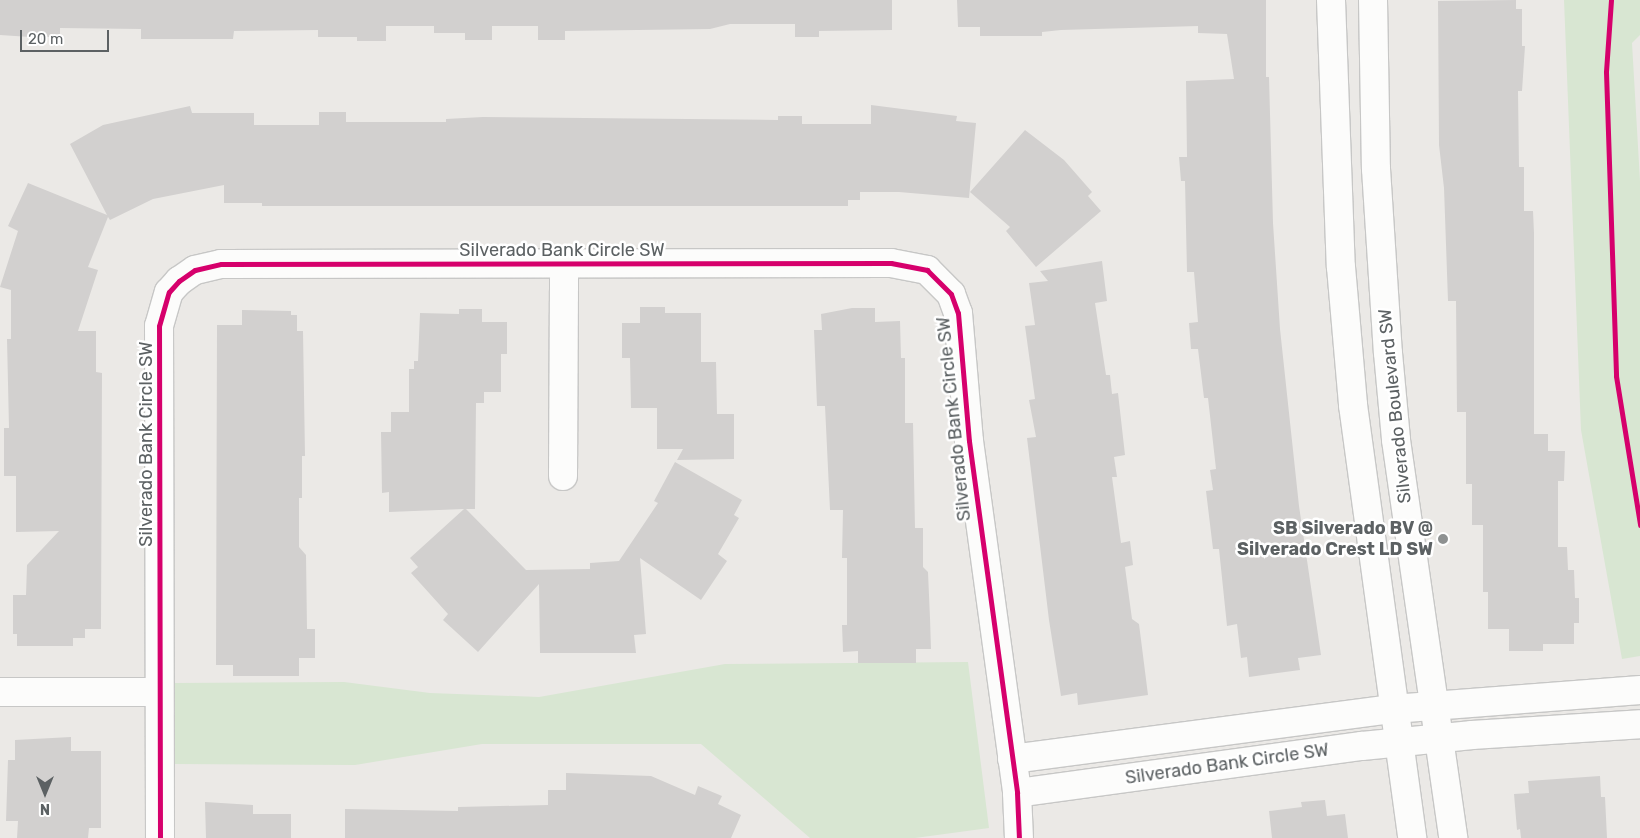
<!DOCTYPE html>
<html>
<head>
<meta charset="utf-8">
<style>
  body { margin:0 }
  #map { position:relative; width:1640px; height:838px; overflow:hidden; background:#ebe9e6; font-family:Rubik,sans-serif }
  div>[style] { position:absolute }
  .green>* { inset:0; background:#d8e6d2 }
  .building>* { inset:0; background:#d2d0cf }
  .roads { filter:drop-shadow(1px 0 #c7c7c6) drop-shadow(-1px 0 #c7c7c6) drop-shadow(0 1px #c7c7c6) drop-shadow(0 -1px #c7c7c6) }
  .minor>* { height:28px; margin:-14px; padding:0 14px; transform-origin:14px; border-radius:14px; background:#fcfcfb }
  .tertiary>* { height:28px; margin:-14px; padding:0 14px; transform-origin:14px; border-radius:14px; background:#fcfcfb }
  .cycleway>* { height:5px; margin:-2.5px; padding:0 2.5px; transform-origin:2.5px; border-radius:2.5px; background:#d6006c }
  .dots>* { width:14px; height:14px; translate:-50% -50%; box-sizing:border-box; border:2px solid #fff; border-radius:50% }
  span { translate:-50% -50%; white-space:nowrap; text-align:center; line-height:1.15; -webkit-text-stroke:5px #fff; paint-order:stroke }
  .street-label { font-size:18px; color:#5c6163 }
  .poi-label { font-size:18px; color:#5c6163; font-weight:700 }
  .right { translate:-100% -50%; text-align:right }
  .north { position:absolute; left:20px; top:768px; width:50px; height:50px; -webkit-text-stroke:4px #fff; paint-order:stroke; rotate:180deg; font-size:14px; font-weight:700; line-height:20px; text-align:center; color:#5c6163 }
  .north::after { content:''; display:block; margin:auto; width:18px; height:22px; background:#5c6163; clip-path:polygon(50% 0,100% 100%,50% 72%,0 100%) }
  .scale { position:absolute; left:20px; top:30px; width:89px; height:22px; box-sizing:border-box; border:2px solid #5c6163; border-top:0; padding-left:6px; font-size:15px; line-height:18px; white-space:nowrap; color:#5c6163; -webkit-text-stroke:4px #fff; paint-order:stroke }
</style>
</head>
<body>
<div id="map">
  <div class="green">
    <div style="clip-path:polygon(1564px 0,1640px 0,1640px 35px,1632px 43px,1640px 181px,1640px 656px,1622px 659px,1581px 430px)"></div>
    <div style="clip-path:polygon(968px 662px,989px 828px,915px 838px,810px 838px,701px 744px,482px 744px,355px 765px,174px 764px,175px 683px,344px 682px,430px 693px,539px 697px,725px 664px)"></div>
  </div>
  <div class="building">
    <div style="clip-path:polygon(0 0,892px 0,892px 30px,819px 31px,819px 37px,795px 37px,795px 24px,730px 24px,710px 29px,565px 31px,565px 40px,538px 40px,538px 26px,492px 26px,492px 40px,465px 40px,465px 33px,434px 33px,434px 26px,386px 26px,386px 41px,357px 41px,357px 37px,318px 37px,318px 30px,234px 31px,233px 39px,141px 39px,141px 29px,60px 28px,60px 37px,30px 37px,0 35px)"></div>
    <div style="clip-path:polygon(957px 0,1266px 0,1266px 77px,1269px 77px,1273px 223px,1280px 329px,1299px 506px,1321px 655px,1298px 658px,1300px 670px,1249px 677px,1247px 657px,1241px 658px,1237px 624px,1227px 626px,1219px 549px,1213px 549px,1206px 491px,1213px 490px,1210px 470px,1216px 469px,1208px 398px,1204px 398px,1198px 349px,1191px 349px,1189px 323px,1198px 322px,1194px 272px,1187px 272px,1185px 181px,1181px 181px,1179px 157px,1187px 157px,1186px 81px,1234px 79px,1227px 34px,1198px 33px,1198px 26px,1061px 30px,1042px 32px,1042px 36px,980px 36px,980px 27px,958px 27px)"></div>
    <div style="clip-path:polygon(1516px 0,1516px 9px,1522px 9px,1522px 46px,1525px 46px,1522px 91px,1518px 91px,1519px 167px,1524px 167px,1524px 211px,1533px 211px,1534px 233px,1534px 434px,1548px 434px,1548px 451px,1565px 451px,1564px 481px,1558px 481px,1558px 547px,1567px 547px,1568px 570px,1574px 570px,1575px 598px,1579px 598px,1579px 623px,1574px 623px,1574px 644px,1543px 644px,1543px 651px,1509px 651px,1509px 629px,1488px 629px,1488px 592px,1483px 592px,1483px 525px,1472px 525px,1472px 484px,1466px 484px,1466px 412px,1457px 412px,1456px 301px,1448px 301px,1444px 188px,1439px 145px,1438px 1px)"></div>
    <div style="clip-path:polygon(871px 105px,957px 116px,956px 121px,976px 123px,969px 198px,899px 192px,860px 192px,860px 200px,848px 200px,848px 206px,262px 206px,262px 203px,224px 203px,224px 185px,153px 199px,110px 220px,108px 217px,88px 267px,98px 270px,78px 331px,96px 331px,96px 372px,102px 373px,101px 629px,85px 629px,85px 638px,73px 638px,73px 646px,17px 646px,17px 634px,13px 634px,13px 595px,26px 595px,27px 565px,59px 531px,16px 532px,16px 476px,4px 476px,4px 428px,9px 428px,7px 339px,11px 339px,11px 290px,0 287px,18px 231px,8px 226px,28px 183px,107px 215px,70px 144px,103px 125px,190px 106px,192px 113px,254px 113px,254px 125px,319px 125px,319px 112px,346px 112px,346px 122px,446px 122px,446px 119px,483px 117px,778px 120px,778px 116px,802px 116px,802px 124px,871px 124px)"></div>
    <div style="clip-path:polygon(1025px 130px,1064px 160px,1092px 192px,1088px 196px,1101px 211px,1036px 267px,1006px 231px,1010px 227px,970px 192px)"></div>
    <div style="clip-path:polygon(1102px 261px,1107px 301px,1095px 303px,1106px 375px,1110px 375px,1112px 394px,1118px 393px,1125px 455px,1114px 457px,1117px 477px,1112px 477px,1121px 543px,1130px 541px,1133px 565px,1125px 567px,1132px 619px,1139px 624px,1148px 695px,1078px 705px,1077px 693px,1061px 696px,1049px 620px,1027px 438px,1036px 437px,1029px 400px,1035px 399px,1025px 326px,1035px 325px,1029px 283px,1048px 281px,1040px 271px)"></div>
    <div style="clip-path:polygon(640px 307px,665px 307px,665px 313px,701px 313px,701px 362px,716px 362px,717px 414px,734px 414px,734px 459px,677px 460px,683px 449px,657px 449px,657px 408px,631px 408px,630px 358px,622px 358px,622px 323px,640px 323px)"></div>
    <div style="clip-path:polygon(852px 308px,875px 308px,875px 322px,900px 321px,901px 358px,905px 358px,905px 423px,913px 423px,915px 528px,923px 528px,923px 567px,928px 572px,930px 618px,931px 649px,916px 649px,916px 663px,858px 663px,858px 651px,843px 652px,842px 625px,847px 625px,847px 558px,842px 558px,843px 510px,830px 510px,825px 406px,817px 406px,814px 330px,822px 330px,821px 314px)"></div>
    <div style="clip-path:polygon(459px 309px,482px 309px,482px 322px,507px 322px,507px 354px,501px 354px,501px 392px,484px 392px,484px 403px,476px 403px,475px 509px,466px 509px,526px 570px,590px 569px,590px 563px,619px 561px,658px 503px,654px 501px,675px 462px,742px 500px,734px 515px,739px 518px,718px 554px,727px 561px,701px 600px,640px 558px,646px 634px,634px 635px,636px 653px,540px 653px,539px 584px,478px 652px,443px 620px,448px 614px,411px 573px,418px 567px,410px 558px,464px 509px,389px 512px,389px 492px,382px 493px,381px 432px,391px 432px,391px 412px,409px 412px,409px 369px,414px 369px,414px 361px,418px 361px,420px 313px,459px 314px)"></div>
    <div style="clip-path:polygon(242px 310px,291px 311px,291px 315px,297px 315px,297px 331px,303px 331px,305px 456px,302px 456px,302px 498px,299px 498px,299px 547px,306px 555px,307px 629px,315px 629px,315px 658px,299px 658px,299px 676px,233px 676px,233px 665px,216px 665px,217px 325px,242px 325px)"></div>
    <div style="clip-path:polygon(71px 737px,71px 751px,101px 751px,101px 828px,89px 828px,88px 838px,17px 838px,18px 821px,6px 821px,8px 760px,15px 760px,15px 740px)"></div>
    <div style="clip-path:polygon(566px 773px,651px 776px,695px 795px,698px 786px,722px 796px,718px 804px,741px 815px,731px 838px,345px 838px,345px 809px,458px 811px,458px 807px,548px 805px,548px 790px,566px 790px)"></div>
    <div style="clip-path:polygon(1600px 776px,1601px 797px,1605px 797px,1607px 838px,1521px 838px,1520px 829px,1517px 830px,1514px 794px,1529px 793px,1528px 781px)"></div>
    <div style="clip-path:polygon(1325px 800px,1327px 816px,1345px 814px,1348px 838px,1272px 838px,1269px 811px,1302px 807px,1301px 802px)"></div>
    <div style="clip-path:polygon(205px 802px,253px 805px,253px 814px,291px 814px,291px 838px,206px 838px)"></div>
  </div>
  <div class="roads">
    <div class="minor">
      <div style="left:563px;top:476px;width:212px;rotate:-89.7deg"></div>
      <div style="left:0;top:692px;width:159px"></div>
      <div style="left:1012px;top:759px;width:384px;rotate:-7.5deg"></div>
      <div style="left:1393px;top:709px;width:248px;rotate:-4.4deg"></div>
      <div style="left:1017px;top:793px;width:348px;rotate:-7.8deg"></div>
      <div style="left:1362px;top:746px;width:111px;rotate:-5.7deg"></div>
      <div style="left:1472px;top:735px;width:168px;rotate:-3.7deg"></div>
      <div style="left:160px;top:838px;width:512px;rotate:-90.11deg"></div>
      <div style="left:159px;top:326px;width:35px;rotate:-74deg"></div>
      <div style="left:169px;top:292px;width:15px;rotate:-48deg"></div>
      <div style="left:179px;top:281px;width:19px;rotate:-35deg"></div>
      <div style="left:195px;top:270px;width:27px;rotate:-13deg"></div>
      <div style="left:221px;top:264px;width:670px;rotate:-0.09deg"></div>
      <div style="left:891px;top:263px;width:37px;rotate:11deg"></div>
      <div style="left:927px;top:270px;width:34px;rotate:45deg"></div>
      <div style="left:951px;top:294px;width:20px;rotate:70deg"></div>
      <div style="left:958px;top:313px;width:128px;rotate:85.1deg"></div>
      <div style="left:969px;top:441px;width:355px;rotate:82.2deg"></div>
      <div style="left:1017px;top:793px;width:45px;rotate:87.5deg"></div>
    </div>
    <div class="tertiary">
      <div style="left:1331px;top:0;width:267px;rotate:87.9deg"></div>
      <div style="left:1341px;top:267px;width:139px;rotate:85deg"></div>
      <div style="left:1353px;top:405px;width:437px;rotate:82.2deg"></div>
      <div style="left:1373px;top:0;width:169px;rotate:89deg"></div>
      <div style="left:1376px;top:169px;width:184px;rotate:86.3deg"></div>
      <div style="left:1388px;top:353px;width:87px;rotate:84.7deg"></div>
      <div style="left:1396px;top:440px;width:402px;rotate:81.8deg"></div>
    </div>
  </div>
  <div class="cycleway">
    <div style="left:1611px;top:0;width:72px;rotate:94deg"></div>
    <div style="left:1606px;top:72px;width:304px;rotate:88.1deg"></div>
    <div style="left:1616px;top:376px;width:151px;rotate:80.8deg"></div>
    <div style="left:160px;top:838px;width:512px;rotate:-90.11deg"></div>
    <div style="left:159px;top:326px;width:35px;rotate:-74deg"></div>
    <div style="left:169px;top:292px;width:15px;rotate:-48deg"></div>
    <div style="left:179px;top:281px;width:19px;rotate:-35deg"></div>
    <div style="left:195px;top:270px;width:27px;rotate:-13deg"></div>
    <div style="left:221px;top:264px;width:670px;rotate:-0.09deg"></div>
    <div style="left:891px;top:263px;width:37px;rotate:11deg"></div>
    <div style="left:927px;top:270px;width:34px;rotate:45deg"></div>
    <div style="left:951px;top:294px;width:20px;rotate:70deg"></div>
    <div style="left:958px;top:313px;width:128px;rotate:85.1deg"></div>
    <div style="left:969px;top:441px;width:355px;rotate:82.2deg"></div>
    <div style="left:1017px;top:793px;width:45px;rotate:87.5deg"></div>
  </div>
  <div class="dots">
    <div style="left:1443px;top:539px;background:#8e9191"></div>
  </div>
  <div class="street-label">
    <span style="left:562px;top:250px">Silverado Bank Circle SW</span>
    <span style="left:1395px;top:406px;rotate:-96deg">Silverado Boulevard SW</span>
    <span style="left:954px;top:419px;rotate:-96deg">Silverado Bank Circle SW</span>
    <span style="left:146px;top:444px;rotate:-90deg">Silverado Bank Circle SW</span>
    <span style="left:1227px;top:764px;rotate:-8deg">Silverado Bank Circle SW</span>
  </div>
  <div class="poi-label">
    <span class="right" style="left:1433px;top:539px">SB Silverado BV @<br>Silverado Crest LD SW</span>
  </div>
  <div class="north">N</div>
  <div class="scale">20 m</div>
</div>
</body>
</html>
